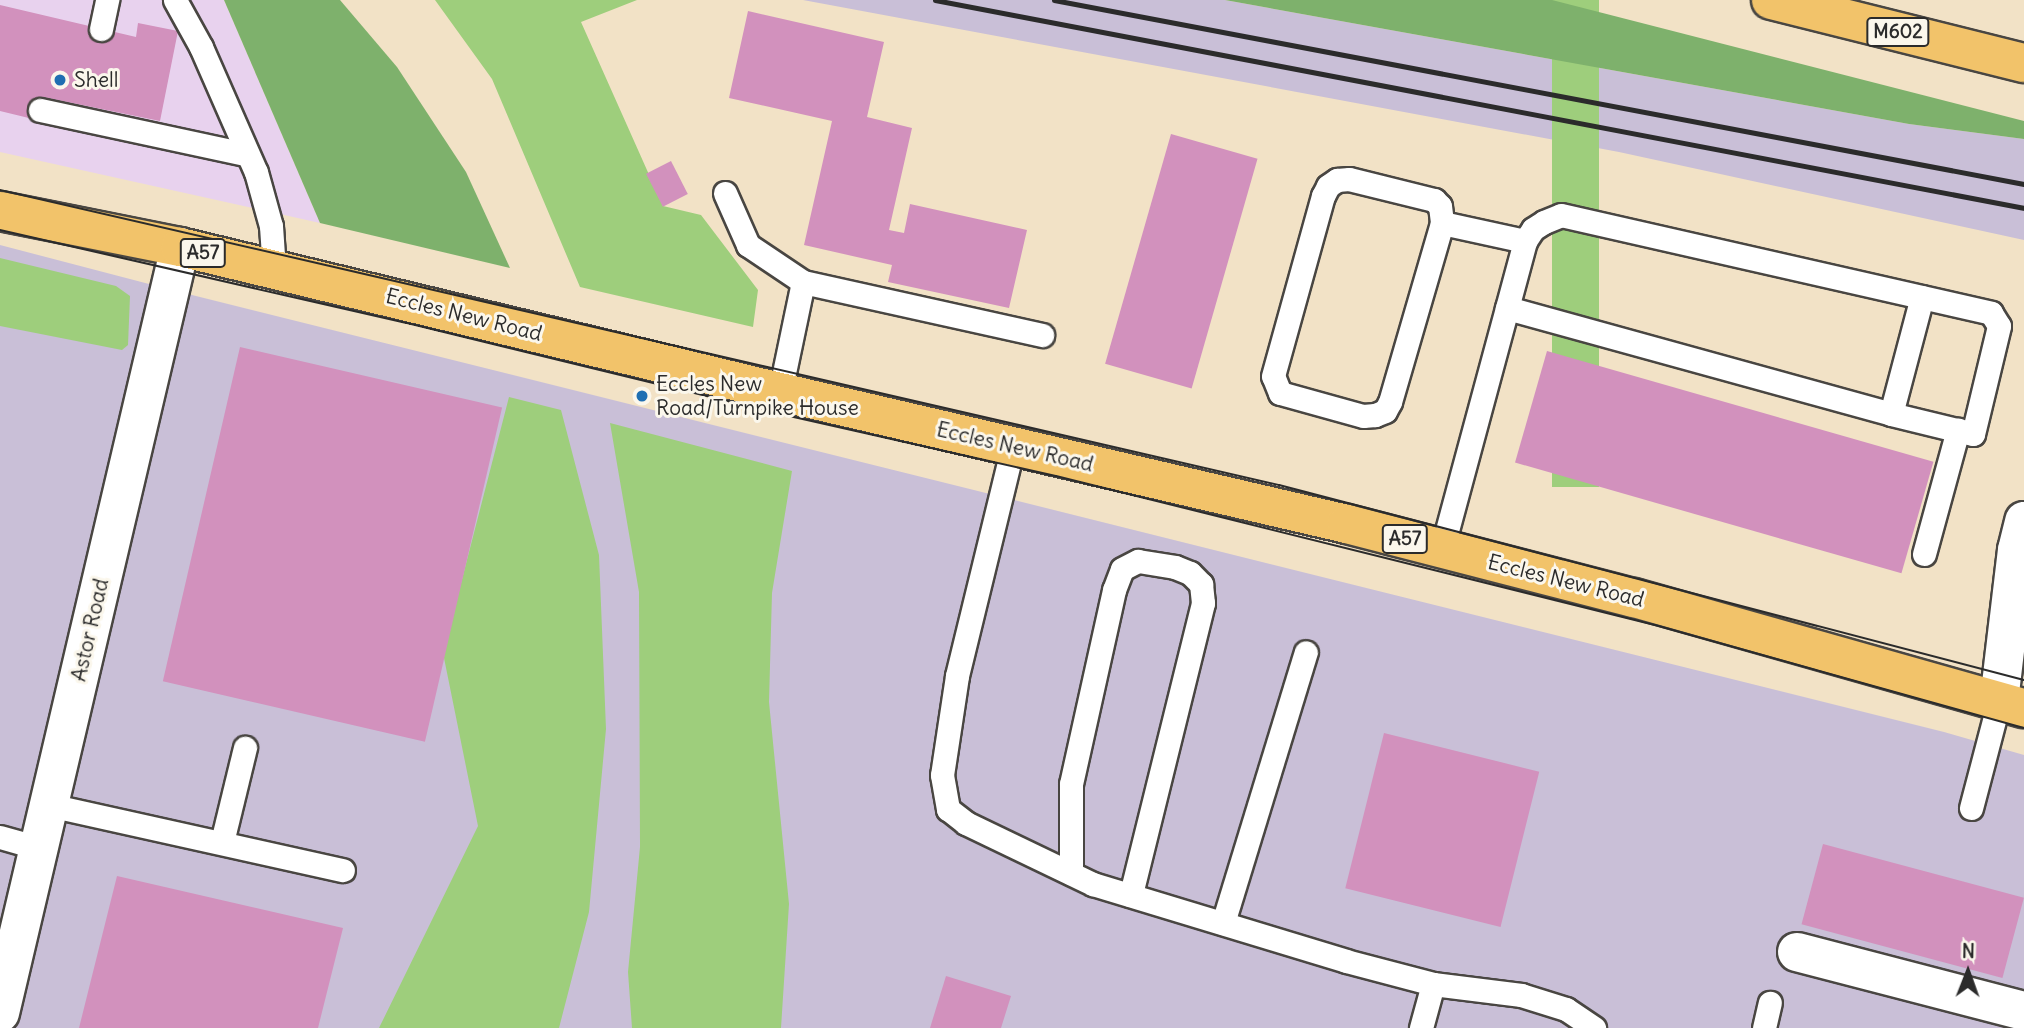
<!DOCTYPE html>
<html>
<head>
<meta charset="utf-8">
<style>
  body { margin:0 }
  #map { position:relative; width:2024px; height:1028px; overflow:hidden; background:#f2e2c6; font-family:Delius,sans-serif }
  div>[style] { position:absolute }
  .built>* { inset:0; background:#e8d2ee }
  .industrial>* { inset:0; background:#c9bfd7 }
  .green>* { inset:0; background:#9ece7c; transform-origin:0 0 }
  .forest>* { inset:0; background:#7eb16c }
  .building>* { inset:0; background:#d291bd; transform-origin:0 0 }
  .roads { filter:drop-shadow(2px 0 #494642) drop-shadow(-2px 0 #494642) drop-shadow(0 2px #494642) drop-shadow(0 -2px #494642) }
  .lane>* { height:23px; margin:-11.5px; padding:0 11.5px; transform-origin:11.5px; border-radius:11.5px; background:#fff }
  .street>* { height:38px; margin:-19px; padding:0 19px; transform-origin:19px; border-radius:19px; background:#fff }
  .primary>* { height:38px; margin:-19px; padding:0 19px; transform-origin:19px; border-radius:19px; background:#f2c36a }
  .highway>* { height:38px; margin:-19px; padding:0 19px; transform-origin:19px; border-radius:19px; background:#f2c36a }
  .tram>* { height:2px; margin:-1px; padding:0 1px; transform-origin:1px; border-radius:1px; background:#2b2b2b }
  .rail>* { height:5px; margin:-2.5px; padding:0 2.5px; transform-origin:2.5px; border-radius:2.5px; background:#2b2b2b }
  .dots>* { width:19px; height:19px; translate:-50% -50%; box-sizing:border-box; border:4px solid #fbf7ec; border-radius:50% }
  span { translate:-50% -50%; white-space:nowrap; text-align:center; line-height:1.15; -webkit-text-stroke:6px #fbf7ec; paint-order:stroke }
  .shield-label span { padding:2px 5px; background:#fbf7ec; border:2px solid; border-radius:5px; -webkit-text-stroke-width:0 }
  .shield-label { font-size:19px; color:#2b2b2b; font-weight:700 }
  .poi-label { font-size:21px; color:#2b2b2b }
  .left { translate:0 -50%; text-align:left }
  .street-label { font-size:21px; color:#2b2b2b }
  .north { position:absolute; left:1933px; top:937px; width:70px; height:70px; -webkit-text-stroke:5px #fbf7ec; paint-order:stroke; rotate:1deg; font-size:19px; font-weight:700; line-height:28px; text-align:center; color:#2b2b2b }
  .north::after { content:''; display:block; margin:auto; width:24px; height:32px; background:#2b2b2b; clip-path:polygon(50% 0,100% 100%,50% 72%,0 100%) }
</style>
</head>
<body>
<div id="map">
  <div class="built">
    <div style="clip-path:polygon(0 0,224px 0,320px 223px,0 152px)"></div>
  </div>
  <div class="industrial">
    <div style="clip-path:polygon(803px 0,1225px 0,1909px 124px,2024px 139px,2024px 240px,1619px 152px)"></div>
    <div style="clip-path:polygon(0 245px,172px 290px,1944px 732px,2024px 755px,2024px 1028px,0 1028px)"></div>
  </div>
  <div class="green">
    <div style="clip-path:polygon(435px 0,637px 0,581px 22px,663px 206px,701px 215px,758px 290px,753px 327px,580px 287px,492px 79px)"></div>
    <div style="left:1552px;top:0;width:47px;height:487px"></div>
    <div style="clip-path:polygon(0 258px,116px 286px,130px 296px,128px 345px,122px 350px,0 326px)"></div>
    <div style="clip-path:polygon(509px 397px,561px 410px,599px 555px,606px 729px,589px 912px,559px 1028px,379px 1028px,478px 826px,443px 653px)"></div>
    <div style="clip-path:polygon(610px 423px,792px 471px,772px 593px,769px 702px,789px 904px,781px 1028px,632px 1028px,628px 972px,640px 847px,639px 592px)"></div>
  </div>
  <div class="forest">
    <div style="clip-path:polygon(224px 0,340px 0,397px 67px,466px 172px,510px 268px,320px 223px)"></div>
    <div style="clip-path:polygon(1225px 0,1552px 0,2024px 121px,2024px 139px,1909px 124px)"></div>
  </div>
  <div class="building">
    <div style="clip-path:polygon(0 5px,136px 37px,138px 23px,178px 31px,160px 121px,43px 97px,37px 120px,0 111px)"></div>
    <div style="clip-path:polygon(748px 11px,884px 42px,867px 117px,912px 128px,889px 230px,904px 233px,910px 204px,1027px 230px,1009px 308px,888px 282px,892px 265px,804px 245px,832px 121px,729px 98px)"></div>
    <div style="left:1171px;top:134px;width:90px;height:239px;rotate:16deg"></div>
    <div style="left:671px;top:161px;width:37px;height:28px;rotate:63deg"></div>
    <div style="left:240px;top:347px;width:269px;height:343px;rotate:13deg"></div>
    <div style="left:1547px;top:351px;width:402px;height:116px;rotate:16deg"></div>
    <div style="left:1384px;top:733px;width:160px;height:160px;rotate:14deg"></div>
    <div style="left:1823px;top:844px;width:208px;height:83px;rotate:15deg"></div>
    <div style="clip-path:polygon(117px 876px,343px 928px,318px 1028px,79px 1028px)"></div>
    <div style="clip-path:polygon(946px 976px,1011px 996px,1001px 1028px,930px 1028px)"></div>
  </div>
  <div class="roads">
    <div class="lane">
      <div style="left:175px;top:0;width:54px;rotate:61deg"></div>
      <div style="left:201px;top:47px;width:137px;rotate:66.3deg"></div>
      <div style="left:256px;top:172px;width:56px;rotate:74.5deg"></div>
      <div style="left:271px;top:226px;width:44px;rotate:86.1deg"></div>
      <div style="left:101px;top:29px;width:30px;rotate:-78deg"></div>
      <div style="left:40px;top:110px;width:210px;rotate:12.1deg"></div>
      <div style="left:1349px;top:179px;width:88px;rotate:13.9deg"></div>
      <div style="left:1434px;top:200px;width:8px;rotate:45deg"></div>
      <div style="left:1440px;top:206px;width:17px;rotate:83deg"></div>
      <div style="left:1442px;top:223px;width:186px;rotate:106.2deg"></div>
      <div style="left:1390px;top:402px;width:10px;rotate:119deg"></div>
      <div style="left:1385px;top:411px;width:11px;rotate:158deg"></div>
      <div style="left:1375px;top:415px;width:12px;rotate:175deg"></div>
      <div style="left:1363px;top:416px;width:86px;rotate:-164.5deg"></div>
      <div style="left:1280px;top:393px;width:18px;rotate:-112deg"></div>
      <div style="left:1273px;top:376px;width:187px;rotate:-74.5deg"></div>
      <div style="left:1323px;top:196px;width:11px;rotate:-63deg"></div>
      <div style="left:1328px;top:186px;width:11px;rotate:-34deg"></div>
      <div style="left:1337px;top:180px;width:12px;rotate:-5deg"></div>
      <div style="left:725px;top:193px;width:57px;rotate:66.1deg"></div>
      <div style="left:748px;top:245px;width:66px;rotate:33.9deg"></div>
      <div style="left:803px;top:282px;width:245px;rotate:12.5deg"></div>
      <div style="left:1442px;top:223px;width:85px;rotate:12.2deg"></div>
      <div style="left:1507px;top:308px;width:398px;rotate:15.4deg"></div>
      <div style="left:780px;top:392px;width:112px;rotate:-78.2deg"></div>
      <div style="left:1013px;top:446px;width:237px;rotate:103.7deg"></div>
      <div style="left:957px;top:676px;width:100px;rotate:98.6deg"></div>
      <div style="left:942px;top:775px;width:35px;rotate:80deg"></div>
      <div style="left:948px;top:809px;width:23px;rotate:38deg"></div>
      <div style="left:966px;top:823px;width:141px;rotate:25.7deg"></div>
      <div style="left:1093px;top:884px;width:264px;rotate:16.9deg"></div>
      <div style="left:1346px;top:961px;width:90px;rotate:14.8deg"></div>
      <div style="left:1433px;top:984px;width:46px;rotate:105.3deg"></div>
      <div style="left:1442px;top:549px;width:319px;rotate:-74.9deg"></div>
      <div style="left:1525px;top:241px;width:14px;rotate:-56deg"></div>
      <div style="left:1533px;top:229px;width:13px;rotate:-32deg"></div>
      <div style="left:1544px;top:222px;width:18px;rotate:-22deg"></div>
      <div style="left:1561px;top:215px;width:441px;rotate:12.8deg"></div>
      <div style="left:1991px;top:313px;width:15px;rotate:58deg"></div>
      <div style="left:1999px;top:326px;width:111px;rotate:103.5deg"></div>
      <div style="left:1973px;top:434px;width:84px;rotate:-166.3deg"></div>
      <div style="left:1891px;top:414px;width:121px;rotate:-75.2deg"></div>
      <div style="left:1924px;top:554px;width:129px;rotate:-74.7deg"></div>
      <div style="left:49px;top:805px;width:301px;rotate:12.5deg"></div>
      <div style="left:1971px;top:808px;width:111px;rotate:-75.3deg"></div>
      <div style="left:0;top:837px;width:41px;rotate:15.8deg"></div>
      <div style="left:222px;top:842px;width:97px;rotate:-76.3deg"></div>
      <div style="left:1071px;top:873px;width:89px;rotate:-90deg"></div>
      <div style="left:1071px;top:784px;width:199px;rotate:-77.5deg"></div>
      <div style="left:1114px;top:590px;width:22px;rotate:-69deg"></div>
      <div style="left:1122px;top:569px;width:18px;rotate:-27deg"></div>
      <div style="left:1138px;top:561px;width:37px;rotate:9deg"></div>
      <div style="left:1175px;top:567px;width:16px;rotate:22deg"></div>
      <div style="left:1190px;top:573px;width:16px;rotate:45deg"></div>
      <div style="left:1201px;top:584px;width:19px;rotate:84deg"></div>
      <div style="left:1203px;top:603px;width:301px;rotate:103.9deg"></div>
      <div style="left:1223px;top:923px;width:283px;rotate:-73deg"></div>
      <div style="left:1433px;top:984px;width:89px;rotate:7.1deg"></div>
      <div style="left:1521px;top:995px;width:47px;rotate:17.3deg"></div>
      <div style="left:1566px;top:1009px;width:34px;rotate:34deg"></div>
      <div style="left:1764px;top:1028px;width:26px;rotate:-77deg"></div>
    </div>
    <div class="street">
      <div style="left:1999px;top:701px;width:152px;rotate:-83.2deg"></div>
      <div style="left:2017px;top:550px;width:30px;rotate:-76deg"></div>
      <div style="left:1797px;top:952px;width:235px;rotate:14.6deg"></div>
      <div style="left:0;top:1013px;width:787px;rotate:-76.78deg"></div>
    </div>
    <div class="primary">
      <div style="left:0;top:211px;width:184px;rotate:11.3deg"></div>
      <div style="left:180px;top:247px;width:617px;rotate:13.59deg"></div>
      <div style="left:780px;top:392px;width:582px;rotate:13.11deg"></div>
      <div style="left:1347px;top:524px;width:296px;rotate:14.5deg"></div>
      <div style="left:1634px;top:598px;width:405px;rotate:15.8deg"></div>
    </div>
    <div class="highway">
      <div style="left:1771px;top:0;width:261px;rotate:14deg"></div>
    </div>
  </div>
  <div class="tram">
    <div style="left:0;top:190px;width:1313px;rotate:12.99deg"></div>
    <div style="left:1279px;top:485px;width:770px;rotate:14.67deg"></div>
    <div style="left:0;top:230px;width:417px;rotate:12.9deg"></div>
    <div style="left:407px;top:323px;width:371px;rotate:13.7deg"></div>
    <div style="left:767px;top:411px;width:296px;rotate:12.7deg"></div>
    <div style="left:1056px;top:476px;width:617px;rotate:13.97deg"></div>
    <div style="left:1655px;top:625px;width:383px;rotate:15.6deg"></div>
  </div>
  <div class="rail">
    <div style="left:935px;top:0;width:1109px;rotate:10.81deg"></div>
    <div style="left:1054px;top:0;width:987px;rotate:10.74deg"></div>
  </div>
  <div class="dots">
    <div style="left:60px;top:80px;background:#1f6fb2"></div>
    <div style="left:642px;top:396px;background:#1f6fb2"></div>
  </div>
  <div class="shield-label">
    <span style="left:1898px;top:32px">M602</span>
    <span style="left:203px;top:253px">A57</span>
    <span style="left:1405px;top:539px">A57</span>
  </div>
  <div class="poi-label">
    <span class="left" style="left:74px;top:80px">Shell</span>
    <span class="left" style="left:656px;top:396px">Eccles New<br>Road/Turnpike House</span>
  </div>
  <div class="street-label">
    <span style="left:464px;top:315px;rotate:14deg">Eccles New Road</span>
    <span style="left:1015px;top:447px;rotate:13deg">Eccles New Road</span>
    <span style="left:1566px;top:581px;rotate:14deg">Eccles New Road</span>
    <span style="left:90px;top:630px;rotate:-77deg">Astor Road</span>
  </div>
  <div class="north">N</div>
</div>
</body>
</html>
